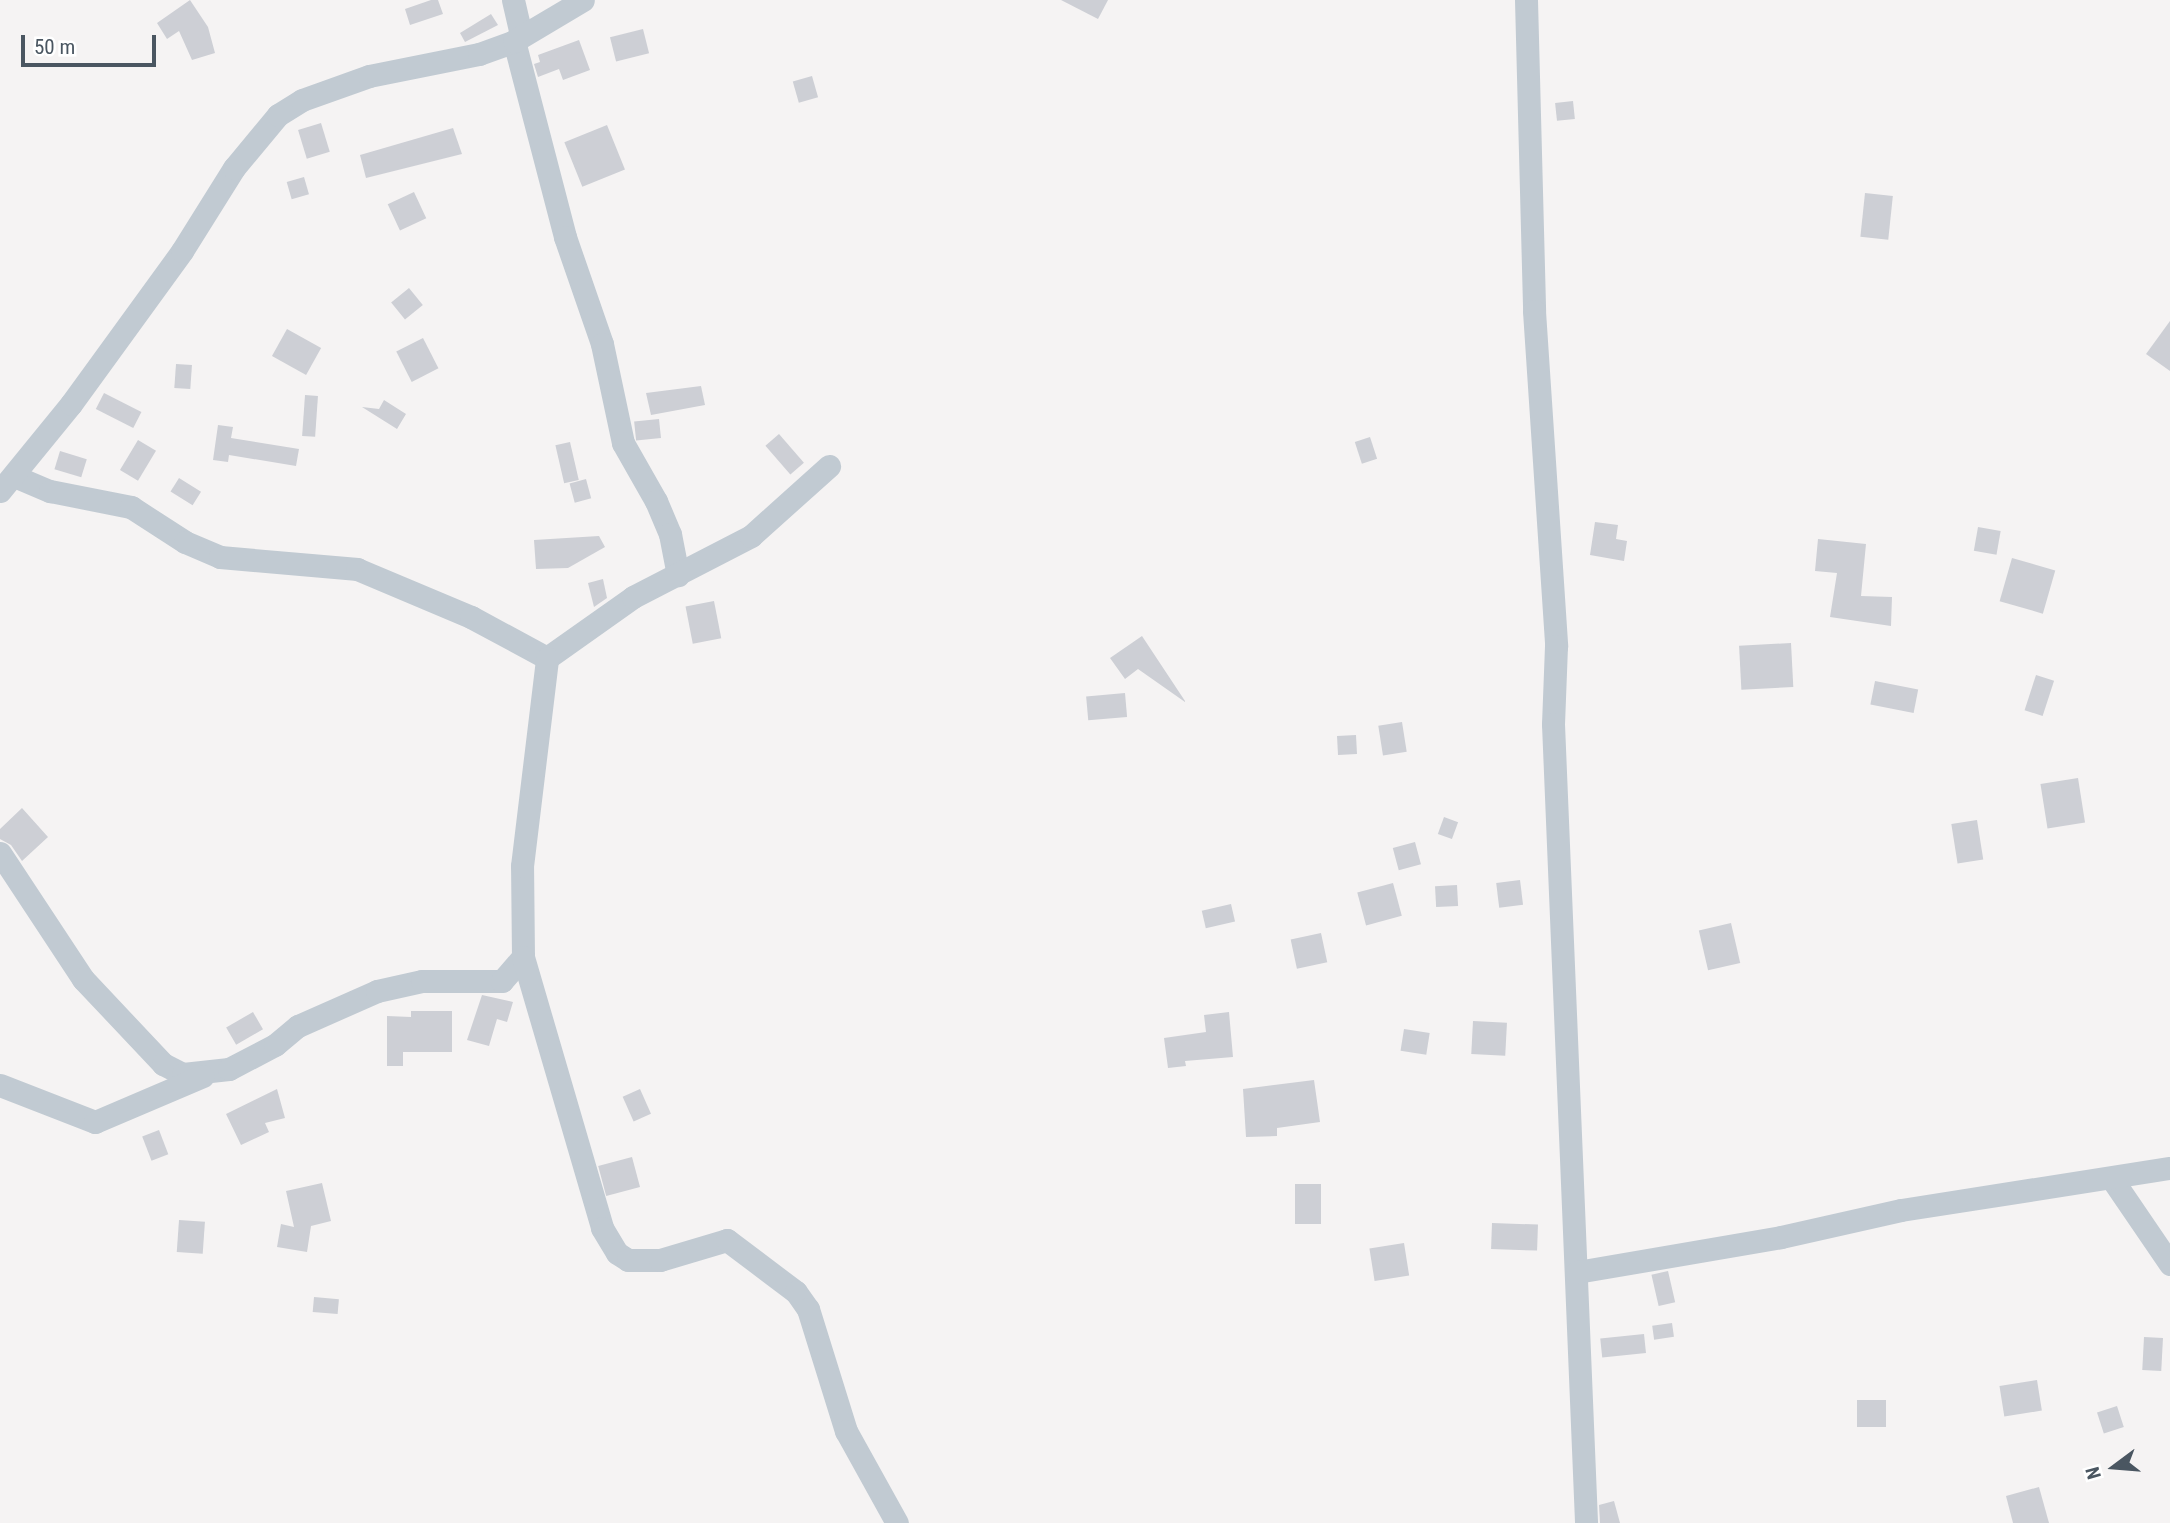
<!DOCTYPE html>
<html>
<head>
<meta charset="utf-8">
<style>
  body { margin:0 }
  #map { position:relative; width:2170px; height:1523px; overflow:hidden; background:#f5f3f3; font-family:"Roboto Condensed",sans-serif }
  div>[style] { position:absolute }
  .building>* { inset:0; background:#cdcfd5; transform-origin:0 0 }
  .minor>* { height:23px; margin:-11.5px; padding:0 11.5px; transform-origin:11.5px; border-radius:11.5px; background:#c1cad2 }
  span { translate:-50% -50%; white-space:nowrap; text-align:center; line-height:1.15; -webkit-text-stroke:7px #fff; paint-order:stroke }
  .north { position:absolute; left:2079px; top:1432px; width:70px; height:70px; -webkit-text-stroke:5px #fff; paint-order:stroke; rotate:254deg; font-size:19px; font-weight:700; line-height:28px; text-align:center; color:#4a5661 }
  .north::after { content:''; display:block; margin:auto; width:24px; height:32px; background:#4a5661; clip-path:polygon(50% 0,100% 100%,50% 72%,0 100%) }
  .scale { position:absolute; left:21px; top:35px; width:135px; height:32px; box-sizing:border-box; border:4px solid #4a5661; border-top:0; padding-left:9px; font-size:21px; line-height:24px; white-space:nowrap; color:#4a5661; -webkit-text-stroke:5px #fff; paint-order:stroke }
</style>
</head>
<body>
<div id="map">
  <div class="building">
    <div style="clip-path:polygon(190px 0,208px 27px,215px 53px,192px 60px,179px 31px,167px 39px,157px 23px)"></div>
    <div style="clip-path:polygon(431px 0,438px 0,443px 14px,410px 25px,405px 9px)"></div>
    <div style="clip-path:polygon(1061px 0,1108px 0,1098px 19px)"></div>
    <div style="clip-path:polygon(491px 14px,498px 25px,465px 42px,460px 33px)"></div>
    <div style="left:643px;top:29px;width:25px;height:34px;rotate:76deg"></div>
    <div style="clip-path:polygon(579px 40px,590px 70px,563px 80px,559px 69px,538px 77px,534px 64px,540px 62px,538px 55px)"></div>
    <div style="left:812px;top:76px;width:22px;height:20px;rotate:74deg"></div>
    <div style="left:1573px;top:101px;width:18px;height:18px;rotate:84deg"></div>
    <div style="left:321px;top:123px;width:30px;height:24px;rotate:73deg"></div>
    <div style="left:607px;top:125px;width:48px;height:46px;rotate:68deg"></div>
    <div style="clip-path:polygon(453px 128px,462px 154px,366px 178px,360px 155px)"></div>
    <div style="left:304px;top:177px;width:18px;height:18px;rotate:74deg"></div>
    <div style="left:414px;top:192px;width:29px;height:29px;rotate:65deg"></div>
    <div style="left:1865px;top:193px;width:28px;height:44px;rotate:6deg"></div>
    <div style="left:409px;top:288px;width:22px;height:23px;rotate:51deg"></div>
    <div style="clip-path:polygon(2170px 321px,2170px 371px,2146px 354px)"></div>
    <div style="left:287px;top:329px;width:39px;height:31px;rotate:29deg"></div>
    <div style="left:423px;top:338px;width:34px;height:30px;rotate:63deg"></div>
    <div style="left:176px;top:364px;width:16px;height:24px;rotate:4deg"></div>
    <div style="clip-path:polygon(701px 386px,705px 405px,651px 415px,646px 393px)"></div>
    <div style="left:104px;top:393px;width:42px;height:18px;rotate:27deg"></div>
    <div style="left:305px;top:395px;width:13px;height:41px;rotate:4deg"></div>
    <div style="clip-path:polygon(384px 400px,406px 414px,397px 429px,362px 407px,379px 409px)"></div>
    <div style="left:659px;top:419px;width:19px;height:25px;rotate:84deg"></div>
    <div style="clip-path:polygon(218px 425px,233px 427px,231px 438px,299px 449px,296px 466px,229px 455px,228px 462px,213px 460px)"></div>
    <div style="left:779px;top:434px;width:38px;height:18px;rotate:49deg"></div>
    <div style="left:1370px;top:437px;width:23px;height:16px;rotate:72deg"></div>
    <div style="left:138px;top:440px;width:21px;height:35px;rotate:31deg"></div>
    <div style="left:570px;top:442px;width:39px;height:15px;rotate:77deg"></div>
    <div style="left:60px;top:451px;width:28px;height:19px;rotate:17deg"></div>
    <div style="left:179px;top:478px;width:26px;height:16px;rotate:32deg"></div>
    <div style="left:586px;top:479px;width:20px;height:17px;rotate:75deg"></div>
    <div style="clip-path:polygon(1595px 522px,1618px 525px,1616px 539px,1627px 541px,1624px 561px,1590px 555px)"></div>
    <div style="left:1978px;top:527px;width:23px;height:24px;rotate:10deg"></div>
    <div style="clip-path:polygon(599px 536px,605px 547px,568px 568px,536px 569px,534px 540px)"></div>
    <div style="clip-path:polygon(1818px 539px,1866px 544px,1861px 596px,1892px 597px,1891px 626px,1830px 617px,1837px 573px,1815px 571px)"></div>
    <div style="left:2012px;top:558px;width:45px;height:45px;rotate:16deg"></div>
    <div style="clip-path:polygon(603px 579px,607px 598px,594px 607px,588px 583px)"></div>
    <div style="left:714px;top:601px;width:38px;height:29px;rotate:79deg"></div>
    <div style="clip-path:polygon(1142px 636px,1185px 701px,1185px 702px,1138px 669px,1125px 679px,1110px 658px)"></div>
    <div style="left:1791px;top:643px;width:44px;height:52px;rotate:87deg"></div>
    <div style="left:2036px;top:675px;width:19px;height:37px;rotate:18deg"></div>
    <div style="left:1875px;top:681px;width:44px;height:24px;rotate:11deg"></div>
    <div style="left:1125px;top:693px;width:24px;height:39px;rotate:85deg"></div>
    <div style="left:1402px;top:722px;width:30px;height:24px;rotate:81deg"></div>
    <div style="left:1356px;top:735px;width:19px;height:19px;rotate:87deg"></div>
    <div style="left:2078px;top:778px;width:45px;height:38px;rotate:81deg"></div>
    <div style="clip-path:polygon(22px 808px,48px 837px,22px 861px,11px 845px,0 839px,0 829px)"></div>
    <div style="left:1444px;top:817px;width:15px;height:18px;rotate:20deg"></div>
    <div style="left:1977px;top:820px;width:40px;height:26px;rotate:81deg"></div>
    <div style="left:1415px;top:842px;width:23px;height:23px;rotate:75deg"></div>
    <div style="left:1520px;top:880px;width:25px;height:24px;rotate:83deg"></div>
    <div style="left:1393px;top:883px;width:34px;height:37px;rotate:75deg"></div>
    <div style="left:1457px;top:885px;width:21px;height:22px;rotate:87deg"></div>
    <div style="left:1231px;top:904px;width:18px;height:30px;rotate:77deg"></div>
    <div style="left:1731px;top:923px;width:41px;height:33px;rotate:77deg"></div>
    <div style="left:1321px;top:933px;width:30px;height:31px;rotate:78deg"></div>
    <div style="clip-path:polygon(482px 995px,513px 1002px,507px 1022px,497px 1019px,489px 1046px,467px 1040px)"></div>
    <div style="clip-path:polygon(411px 1011px,452px 1011px,452px 1052px,403px 1052px,403px 1066px,387px 1066px,387px 1016px,411px 1017px)"></div>
    <div style="left:253px;top:1012px;width:20px;height:31px;rotate:60deg"></div>
    <div style="clip-path:polygon(1229px 1012px,1233px 1057px,1185px 1061px,1186px 1066px,1168px 1068px,1164px 1038px,1206px 1032px,1204px 1015px)"></div>
    <div style="left:1473px;top:1021px;width:34px;height:33px;rotate:3deg"></div>
    <div style="left:1404px;top:1029px;width:26px;height:22px;rotate:9deg"></div>
    <div style="clip-path:polygon(1314px 1080px,1320px 1122px,1277px 1128px,1277px 1136px,1246px 1137px,1243px 1089px)"></div>
    <div style="clip-path:polygon(277px 1089px,285px 1118px,265px 1123px,269px 1132px,241px 1145px,226px 1114px)"></div>
    <div style="left:640px;top:1089px;width:27px;height:19px;rotate:66deg"></div>
    <div style="left:159px;top:1130px;width:26px;height:18px;rotate:69deg"></div>
    <div style="left:632px;top:1157px;width:31px;height:35px;rotate:75deg"></div>
    <div style="clip-path:polygon(322px 1183px,331px 1221px,311px 1226px,307px 1252px,277px 1247px,281px 1224px,294px 1227px,286px 1191px)"></div>
    <div style="left:1295px;top:1184px;width:26px;height:40px"></div>
    <div style="left:179px;top:1220px;width:26px;height:32px;rotate:4deg"></div>
    <div style="left:1492px;top:1223px;width:46px;height:26px;rotate:2deg"></div>
    <div style="left:1404px;top:1243px;width:33px;height:35px;rotate:81deg"></div>
    <div style="left:1668px;top:1271px;width:32px;height:17px;rotate:77deg"></div>
    <div style="left:314px;top:1297px;width:25px;height:15px;rotate:5deg"></div>
    <div style="left:1672px;top:1323px;width:14px;height:20px;rotate:82deg"></div>
    <div style="left:1644px;top:1334px;width:19px;height:44px;rotate:84deg"></div>
    <div style="left:2144px;top:1337px;width:19px;height:33px;rotate:3deg"></div>
    <div style="left:2037px;top:1380px;width:31px;height:38px;rotate:81deg"></div>
    <div style="left:1857px;top:1400px;width:29px;height:27px"></div>
    <div style="left:2117px;top:1406px;width:22px;height:21px;rotate:72deg"></div>
    <div style="clip-path:polygon(2039px 1487px,2049px 1523px,2013px 1523px,2006px 1496px)"></div>
    <div style="clip-path:polygon(1614px 1501px,1620px 1523px,1600px 1523px,1599px 1505px)"></div>
  </div>
  <div class="minor">
    <div style="left:513px;top:0;width:37px;rotate:77deg"></div>
    <div style="left:1526px;top:0;width:311px;rotate:88.5deg"></div>
    <div style="left:1534px;top:311px;width:336px;rotate:86.2deg"></div>
    <div style="left:1556px;top:646px;width:78px;rotate:92.2deg"></div>
    <div style="left:1553px;top:724px;width:800px;rotate:87.63deg"></div>
    <div style="left:514px;top:41px;width:203px;rotate:75.4deg"></div>
    <div style="left:565px;top:237px;width:113px;rotate:70.9deg"></div>
    <div style="left:602px;top:344px;width:101px;rotate:78deg"></div>
    <div style="left:623px;top:443px;width:67px;rotate:60.4deg"></div>
    <div style="left:656px;top:501px;width:36px;rotate:67deg"></div>
    <div style="left:670px;top:534px;width:42px;rotate:79deg"></div>
    <div style="left:14px;top:476px;width:39px;rotate:23deg"></div>
    <div style="left:50px;top:491px;width:83px;rotate:11.2deg"></div>
    <div style="left:131px;top:507px;width:64px;rotate:32.9deg"></div>
    <div style="left:185px;top:542px;width:38px;rotate:23deg"></div>
    <div style="left:220px;top:557px;width:138px;rotate:5deg"></div>
    <div style="left:357px;top:569px;width:124px;rotate:22.8deg"></div>
    <div style="left:471px;top:617px;width:86px;rotate:28.3deg"></div>
    <div style="left:547px;top:658px;width:105px;rotate:-35.3deg"></div>
    <div style="left:633px;top:597px;width:133px;rotate:-27.3deg"></div>
    <div style="left:751px;top:536px;width:105px;rotate:-41.9deg"></div>
    <div style="left:0;top:491px;width:112px;rotate:-50.8deg"></div>
    <div style="left:71px;top:404px;width:189px;rotate:-54deg"></div>
    <div style="left:182px;top:251px;width:98px;rotate:-57.9deg"></div>
    <div style="left:234px;top:168px;width:69px;rotate:-50.3deg"></div>
    <div style="left:278px;top:115px;width:28px;rotate:-32deg"></div>
    <div style="left:302px;top:100px;width:71px;rotate:-19.7deg"></div>
    <div style="left:369px;top:76px;width:112px;rotate:-11.3deg"></div>
    <div style="left:479px;top:54px;width:37px;rotate:-20deg"></div>
    <div style="left:514px;top:41px;width:80px;rotate:-30.7deg"></div>
    <div style="left:0;top:853px;width:151px;rotate:56.6deg"></div>
    <div style="left:83px;top:979px;width:117px;rotate:46.7deg"></div>
    <div style="left:163px;top:1064px;width:22px;rotate:27deg"></div>
    <div style="left:183px;top:1074px;width:46px;rotate:-6.2deg"></div>
    <div style="left:229px;top:1069px;width:52px;rotate:-27.6deg"></div>
    <div style="left:275px;top:1045px;width:30px;rotate:-40deg"></div>
    <div style="left:298px;top:1026px;width:86px;rotate:-23.9deg"></div>
    <div style="left:377px;top:991px;width:46px;rotate:-12.5deg"></div>
    <div style="left:422px;top:981px;width:80px"></div>
    <div style="left:502px;top:981px;width:32px;rotate:-49deg"></div>
    <div style="left:523px;top:957px;width:91px;rotate:-90.6deg"></div>
    <div style="left:522px;top:866px;width:209px;rotate:-83.1deg"></div>
    <div style="left:523px;top:957px;width:282px;rotate:73.7deg"></div>
    <div style="left:602px;top:1228px;width:29px;rotate:59deg"></div>
    <div style="left:617px;top:1253px;width:13px;rotate:32deg"></div>
    <div style="left:628px;top:1260px;width:32px"></div>
    <div style="left:660px;top:1260px;width:70px;rotate:-16.6deg"></div>
    <div style="left:727px;top:1240px;width:86px;rotate:37deg"></div>
    <div style="left:796px;top:1292px;width:21px;rotate:55deg"></div>
    <div style="left:808px;top:1309px;width:128px;rotate:72.7deg"></div>
    <div style="left:846px;top:1431px;width:105px;rotate:61deg"></div>
    <div style="left:0;top:1085px;width:102px;rotate:21.3deg"></div>
    <div style="left:95px;top:1122px;width:117px;rotate:-23.1deg"></div>
    <div style="left:2112px;top:1179px;width:103px;rotate:55.7deg"></div>
    <div style="left:1577px;top:1272px;width:207px;rotate:-9.7deg"></div>
    <div style="left:1781px;top:1237px;width:123px;rotate:-12.7deg"></div>
    <div style="left:1901px;top:1210px;width:272px;rotate:-8.9deg"></div>
  </div>
  <div class="north">N</div>
  <div class="scale">50 m</div>
</div>
</body>
</html>
